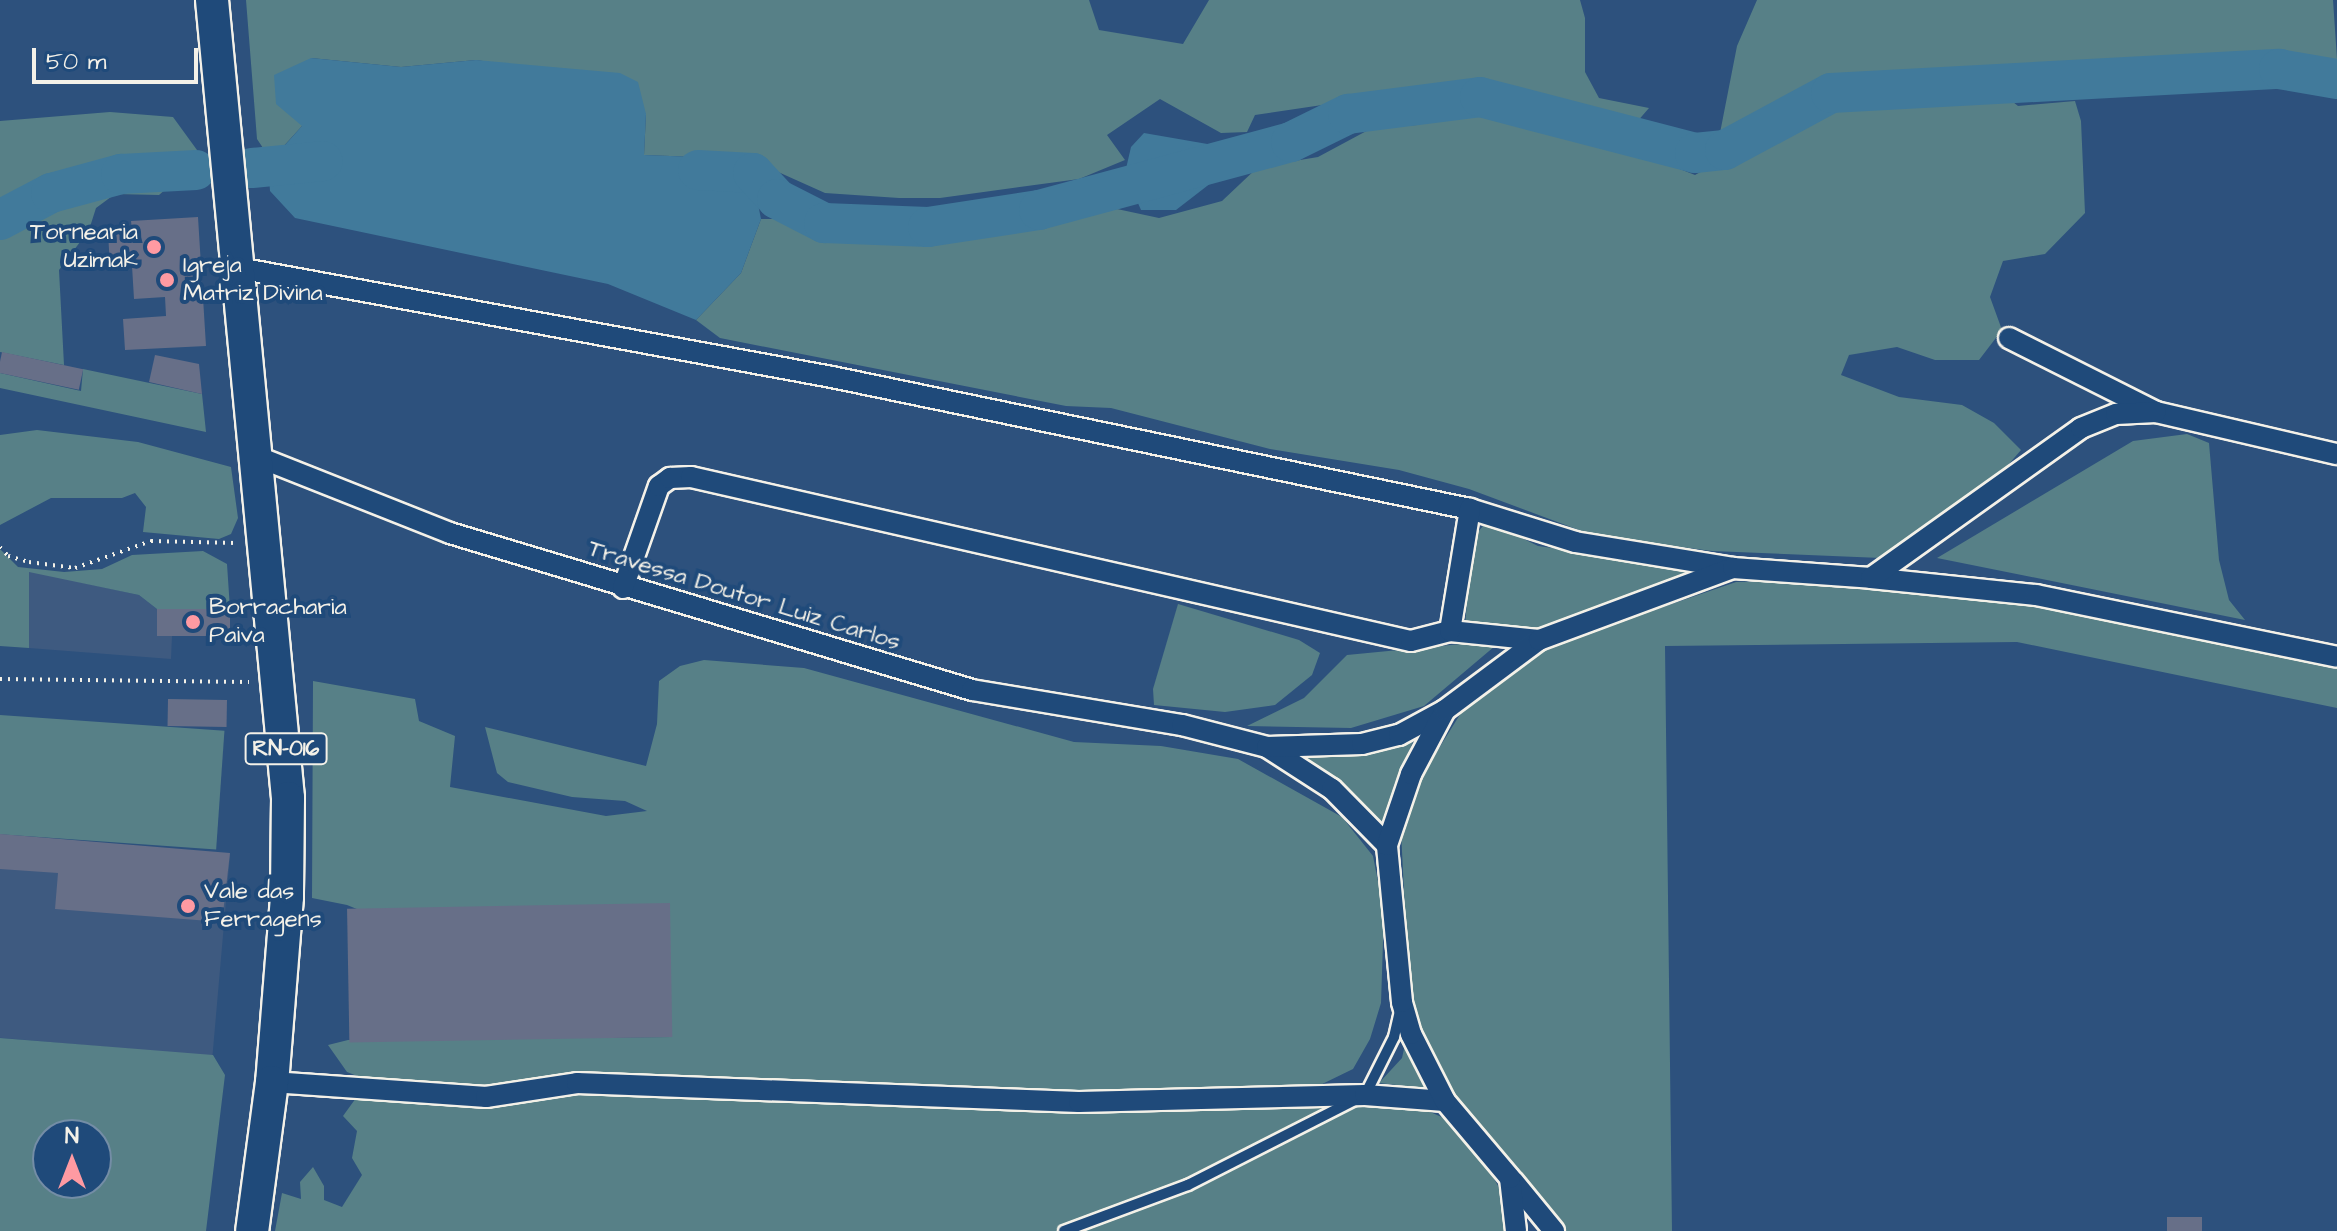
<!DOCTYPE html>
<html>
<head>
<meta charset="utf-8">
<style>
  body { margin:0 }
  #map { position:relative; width:2337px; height:1231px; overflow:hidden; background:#2d517d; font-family:"Architects Daughter",sans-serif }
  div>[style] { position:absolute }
  .built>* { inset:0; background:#3e5a80; transform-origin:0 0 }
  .green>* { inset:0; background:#578087; transform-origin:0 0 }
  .water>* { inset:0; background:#417a9b }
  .river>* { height:40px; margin:-20px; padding:0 20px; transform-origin:20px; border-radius:20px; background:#417a9b }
  .building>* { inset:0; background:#676f88; transform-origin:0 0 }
  .path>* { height:4px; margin-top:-2px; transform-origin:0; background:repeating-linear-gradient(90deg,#f4f1e8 0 2px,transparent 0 8px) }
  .roads { filter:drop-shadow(2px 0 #f4f1e8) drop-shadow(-2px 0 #f4f1e8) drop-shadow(0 2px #f4f1e8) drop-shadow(0 -2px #f4f1e8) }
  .lane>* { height:10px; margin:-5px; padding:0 5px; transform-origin:5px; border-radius:5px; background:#1f4a7a }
  .street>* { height:20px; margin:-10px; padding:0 10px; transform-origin:10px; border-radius:10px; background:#1f4a7a }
  .primary>* { height:32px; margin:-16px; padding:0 16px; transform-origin:16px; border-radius:16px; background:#1f4a7a }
  .dots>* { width:22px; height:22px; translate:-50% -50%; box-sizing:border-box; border:4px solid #1f4a7a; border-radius:50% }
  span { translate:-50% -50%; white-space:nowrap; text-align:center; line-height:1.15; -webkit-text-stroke:8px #1f4a7a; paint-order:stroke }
  .shield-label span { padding:2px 6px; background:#1f4a7a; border:2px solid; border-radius:6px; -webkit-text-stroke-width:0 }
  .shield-label { font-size:22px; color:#f4f1e8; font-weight:700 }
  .poi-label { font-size:24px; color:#f4f1e8 }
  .right { translate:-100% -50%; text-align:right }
  .left { translate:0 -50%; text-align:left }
  .street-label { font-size:24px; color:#f4f1e8 }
  .north { position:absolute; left:32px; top:1119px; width:80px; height:80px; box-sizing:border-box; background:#1f4a7a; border:2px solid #748da6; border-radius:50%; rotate:0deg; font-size:22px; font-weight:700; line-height:32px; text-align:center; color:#f4f1e8 }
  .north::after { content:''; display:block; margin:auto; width:28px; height:36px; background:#ff9aa2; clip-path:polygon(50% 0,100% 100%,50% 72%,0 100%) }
  .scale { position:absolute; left:32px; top:48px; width:166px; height:36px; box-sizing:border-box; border:4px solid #f4f1e8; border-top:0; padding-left:10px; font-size:24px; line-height:28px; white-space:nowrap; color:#f4f1e8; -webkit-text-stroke:6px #1f4a7a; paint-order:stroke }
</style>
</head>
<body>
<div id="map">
  <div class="built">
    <div style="clip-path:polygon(29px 571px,139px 595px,157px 609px,157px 636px,172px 636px,171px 659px,29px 648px)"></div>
    <div style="left:0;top:834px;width:231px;height:203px;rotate:5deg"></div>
  </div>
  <div class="green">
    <div style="clip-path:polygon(246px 0,1089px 0,1099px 30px,1183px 44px,1209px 0,1580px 0,1585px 18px,1585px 72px,1599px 98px,1649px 108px,1636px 123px,1450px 86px,1255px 115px,1247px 132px,1221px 133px,1160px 99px,1107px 135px,1125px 160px,1079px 179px,940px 198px,899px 198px,825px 193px,749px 159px,644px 155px,646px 114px,543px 70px,476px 60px,401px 67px,311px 58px,302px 126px,271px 160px,257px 139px)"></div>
    <div style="clip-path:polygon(1757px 0,2333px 0,2337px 59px,1823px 85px,1719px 138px,1737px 46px)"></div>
    <div style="clip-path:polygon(1980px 95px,2008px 98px,2018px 106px,2075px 101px,2081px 121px,2085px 213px,2045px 254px,2003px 261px,1990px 297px,2002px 330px,1979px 360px,1935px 360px,1897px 347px,1849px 355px,1841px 375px,1899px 397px,1962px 405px,1994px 423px,2021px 450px,1983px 494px,1881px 558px,1712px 551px,1595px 536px,1469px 489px,1399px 470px,1270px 449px,1111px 408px,1066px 406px,720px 338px,696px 320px,741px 273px,761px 219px,788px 219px,845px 242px,898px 242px,970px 239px,1117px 209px,1159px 218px,1222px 201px,1258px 167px,1318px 157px,1372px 128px,1417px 125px,1413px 113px,1478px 105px,1594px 135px,1695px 175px,1826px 102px)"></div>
    <div style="clip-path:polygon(110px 112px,173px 117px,197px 150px,196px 163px,159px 195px,115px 194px,96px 208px,89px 230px,59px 270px,64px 365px,0 352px,0 121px)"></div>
    <div style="clip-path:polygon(83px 369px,202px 394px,206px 432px,0 388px,0 373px,81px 391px)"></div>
    <div style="clip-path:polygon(37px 430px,138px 442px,231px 467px,238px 518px,231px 534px,219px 539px,143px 532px,146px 507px,135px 493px,122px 498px,51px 498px,0 525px,0 435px)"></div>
    <div style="clip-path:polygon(2187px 434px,2209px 443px,2219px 560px,2229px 600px,2245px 620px,1937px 558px,2133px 441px)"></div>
    <div style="clip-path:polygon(1483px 526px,1502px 528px,1538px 546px,1711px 570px,1667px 581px,1542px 629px,1465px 626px,1472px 539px)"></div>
    <div style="clip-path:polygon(0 549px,18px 567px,64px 572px,102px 569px,132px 555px,203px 551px,227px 564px,230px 609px,157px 609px,139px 595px,29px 572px,29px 648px,0 646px)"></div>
    <div style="clip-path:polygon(1777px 581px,2023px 605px,2337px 663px,2337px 708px,2017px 642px,1665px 646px,1672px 1231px,1561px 1231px,1443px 1086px,1410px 1013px,1400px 811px,1469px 700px,1549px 646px,1736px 582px)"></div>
    <div style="clip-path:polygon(1178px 604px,1299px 640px,1320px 653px,1312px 675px,1275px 705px,1225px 712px,1154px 705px,1153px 689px)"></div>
    <div style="clip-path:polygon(1471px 643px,1495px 646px,1424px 706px,1351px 728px,1247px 726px,1304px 698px,1347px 655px)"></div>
    <div style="clip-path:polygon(704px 660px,804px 668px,1074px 742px,1161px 746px,1238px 759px,1342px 817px,1373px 856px,1384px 912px,1381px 1003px,1370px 1039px,1353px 1069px,1314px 1088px,1077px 1092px,862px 1083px,500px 1088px,375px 1083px,347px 1072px,328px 1045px,348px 1040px,672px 1037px,347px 905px,312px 898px,313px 681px,415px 699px,419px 721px,455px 736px,450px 787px,606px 816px,647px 811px,625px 801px,572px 797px,508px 782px,497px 773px,485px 727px,646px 766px,657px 724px,659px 681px,680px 666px)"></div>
    <div style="left:0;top:715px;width:225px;height:119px;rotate:4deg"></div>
    <div style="clip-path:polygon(1416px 735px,1394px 785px,1386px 834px,1370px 811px,1304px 757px,1376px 752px)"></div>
    <div style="clip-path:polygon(evenodd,0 1038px,213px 1055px,225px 1075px,206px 1231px,0 1231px,0 1038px,96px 1135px,96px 1183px,48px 1183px,48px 1135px,96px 1135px)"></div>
    <div style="clip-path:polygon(1406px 1040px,1416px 1069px,1430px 1089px,1379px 1083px,1402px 1058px)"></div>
    <div style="clip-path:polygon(579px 1092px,1421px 1108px,1453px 1122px,1477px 1149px,1509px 1205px,1510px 1231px,275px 1231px,282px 1193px,301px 1199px,300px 1182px,313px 1167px,324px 1186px,324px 1200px,342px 1207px,362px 1175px,352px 1158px,357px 1131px,343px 1116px,356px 1098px,462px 1104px)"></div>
  </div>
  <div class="water">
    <div style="clip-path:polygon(311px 58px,401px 67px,476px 60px,620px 73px,638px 82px,646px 114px,644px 155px,749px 159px,761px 219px,741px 273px,696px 320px,608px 284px,295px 218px,270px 191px,268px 164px,302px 126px,276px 104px,274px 75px)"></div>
    <div style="clip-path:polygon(1144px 133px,1219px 146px,1229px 169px,1176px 210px,1141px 210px,1125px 173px,1131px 147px)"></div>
  </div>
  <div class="river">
    <div style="left:252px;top:168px;width:71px;rotate:-5.6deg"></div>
    <div style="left:698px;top:170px;width:55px;rotate:3.1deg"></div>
    <div style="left:753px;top:173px;width:35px;rotate:47deg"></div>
    <div style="left:777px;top:199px;width:53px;rotate:27.1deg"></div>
    <div style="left:824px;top:223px;width:104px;rotate:2.2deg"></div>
    <div style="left:928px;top:227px;width:112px;rotate:-8.7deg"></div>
    <div style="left:1039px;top:210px;width:261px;rotate:-15.1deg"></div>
    <div style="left:1291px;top:142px;width:64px;rotate:-26.2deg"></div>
    <div style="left:1348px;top:114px;width:133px;rotate:-7.3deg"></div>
    <div style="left:1480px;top:97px;width:222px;rotate:14.6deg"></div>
    <div style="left:1695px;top:153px;width:30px;rotate:-6deg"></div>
    <div style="left:1725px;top:150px;width:120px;rotate:-28.3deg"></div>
    <div style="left:1831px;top:93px;width:449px;rotate:-3.1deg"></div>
    <div style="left:2279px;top:69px;width:59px;rotate:9.8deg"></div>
    <div style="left:0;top:220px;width:58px;rotate:-27.9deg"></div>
    <div style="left:51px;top:193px;width:73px;rotate:-15.2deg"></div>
    <div style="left:121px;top:174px;width:75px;rotate:-3.1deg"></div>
  </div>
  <div class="building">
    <div style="clip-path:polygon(198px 217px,206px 346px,125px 350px,123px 319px,166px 316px,165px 297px,134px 299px,132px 266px,110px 267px,108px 232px,132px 230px,131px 221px)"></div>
    <div style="left:2px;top:352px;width:83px;height:21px;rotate:12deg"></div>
    <div style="clip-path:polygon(155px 355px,199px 364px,202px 394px,149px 382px)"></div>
    <div style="left:157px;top:609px;width:73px;height:27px"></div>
    <div style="left:168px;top:699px;width:59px;height:27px;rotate:1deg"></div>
    <div style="clip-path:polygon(0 834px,230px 853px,222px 922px,55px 909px,58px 873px,0 869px)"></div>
    <div style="left:670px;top:903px;width:134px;height:323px;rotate:89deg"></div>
    <div style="left:2167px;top:1217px;width:35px;height:14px"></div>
  </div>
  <div class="path">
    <div style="left:0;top:547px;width:12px;rotate:48deg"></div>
    <div style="left:8px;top:556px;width:22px;rotate:16deg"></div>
    <div style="left:29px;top:562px;width:46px;rotate:7.4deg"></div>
    <div style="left:75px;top:568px;width:81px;rotate:-19.6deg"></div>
    <div style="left:151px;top:541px;width:85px;rotate:1.3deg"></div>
    <div style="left:0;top:679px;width:249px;rotate:0.7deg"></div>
  </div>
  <div class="roads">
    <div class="lane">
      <div style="left:1064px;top:1231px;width:132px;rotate:-20.4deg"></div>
      <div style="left:1188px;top:1185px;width:199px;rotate:-27deg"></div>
      <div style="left:1365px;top:1095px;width:65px;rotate:-63.4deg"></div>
      <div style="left:1394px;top:1037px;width:27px;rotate:-77deg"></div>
    </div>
    <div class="street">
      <div style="left:238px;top:268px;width:604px;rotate:10.4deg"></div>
      <div style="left:832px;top:377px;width:652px;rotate:11.69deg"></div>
      <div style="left:1470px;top:509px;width:110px;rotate:17.4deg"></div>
      <div style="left:1575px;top:542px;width:160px;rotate:9.3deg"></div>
      <div style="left:2009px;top:338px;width:165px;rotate:26.7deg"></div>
      <div style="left:2156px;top:412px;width:186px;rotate:13.1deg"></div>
      <div style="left:258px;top:457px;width:206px;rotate:21.6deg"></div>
      <div style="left:450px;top:533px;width:545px;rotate:16.74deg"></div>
      <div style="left:972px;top:690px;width:213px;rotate:9.5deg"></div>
      <div style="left:1182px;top:725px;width:88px;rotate:14.5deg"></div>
      <div style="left:1267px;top:747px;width:77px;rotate:32.9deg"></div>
      <div style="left:1332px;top:789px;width:78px;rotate:45.5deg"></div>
      <div style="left:1871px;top:578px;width:166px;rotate:5.9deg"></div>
      <div style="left:2036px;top:595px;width:307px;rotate:11.6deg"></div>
      <div style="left:623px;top:588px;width:108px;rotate:-70.6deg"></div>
      <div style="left:659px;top:486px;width:14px;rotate:-36deg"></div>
      <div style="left:670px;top:478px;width:21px;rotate:-3deg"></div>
      <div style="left:691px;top:477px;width:738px;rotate:12.83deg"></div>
      <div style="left:1411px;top:641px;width:40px;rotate:-14.4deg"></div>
      <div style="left:1450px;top:631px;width:89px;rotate:5.8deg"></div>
      <div style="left:1450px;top:631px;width:124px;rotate:-80.7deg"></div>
      <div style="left:1267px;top:747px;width:95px;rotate:-1.8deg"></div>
      <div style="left:1362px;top:744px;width:38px;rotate:-14deg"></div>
      <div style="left:1399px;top:735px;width:52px;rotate:-28.5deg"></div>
      <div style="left:272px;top:1082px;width:215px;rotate:4deg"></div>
      <div style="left:486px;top:1097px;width:92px;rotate:-8.7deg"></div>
      <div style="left:577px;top:1083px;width:502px;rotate:2.17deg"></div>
      <div style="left:1079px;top:1102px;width:286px;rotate:-1.4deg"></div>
      <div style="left:1365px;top:1095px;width:80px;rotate:4.3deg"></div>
      <div style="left:1513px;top:1181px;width:65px;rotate:50.6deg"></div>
      <div style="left:1516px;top:1231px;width:53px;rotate:-96.5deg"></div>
      <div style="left:1510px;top:1178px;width:101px;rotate:-130.2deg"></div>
      <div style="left:1445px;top:1101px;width:75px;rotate:-116.9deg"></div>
      <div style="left:1411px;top:1034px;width:33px;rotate:-106deg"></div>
      <div style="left:1402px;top:1002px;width:158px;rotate:-95.5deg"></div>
      <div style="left:1387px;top:845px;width:75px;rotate:-71.3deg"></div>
      <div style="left:1411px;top:774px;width:72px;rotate:-62deg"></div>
      <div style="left:1445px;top:710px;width:117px;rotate:-36.7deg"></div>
      <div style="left:1539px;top:640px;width:207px;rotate:-20.4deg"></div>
      <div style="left:1733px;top:568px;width:138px;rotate:4.1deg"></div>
      <div style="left:1871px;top:578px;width:258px;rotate:-35.5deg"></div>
      <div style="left:2081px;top:428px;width:38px;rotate:-22deg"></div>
      <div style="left:2116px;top:414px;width:40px;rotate:-2.9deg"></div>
    </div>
    <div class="primary">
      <div style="left:212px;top:0;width:802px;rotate:84.56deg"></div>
      <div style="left:288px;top:798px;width:99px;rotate:90.6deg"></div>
      <div style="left:287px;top:897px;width:186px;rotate:94.6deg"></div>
      <div style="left:272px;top:1082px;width:150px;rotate:97.6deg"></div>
    </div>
  </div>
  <div class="dots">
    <div style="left:154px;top:247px;background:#ff9aa2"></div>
    <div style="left:167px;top:280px;background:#ff9aa2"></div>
    <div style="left:193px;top:622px;background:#ff9aa2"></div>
    <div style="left:188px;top:906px;background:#ff9aa2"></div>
  </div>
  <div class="shield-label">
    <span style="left:286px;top:749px">RN-016</span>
  </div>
  <div class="poi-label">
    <span class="right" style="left:138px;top:247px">Tornearia<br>Uzimak</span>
    <span class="left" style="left:183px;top:280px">Igreja<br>Matriz Divina</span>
    <span class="left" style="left:209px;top:622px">Borracharia<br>Paiva</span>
    <span class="left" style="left:204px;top:906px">Vale das<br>Ferragens</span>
  </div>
  <div class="street-label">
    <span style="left:744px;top:596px;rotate:17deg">Travessa Doutor Luiz Carlos</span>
  </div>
  <div class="north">N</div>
  <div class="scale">50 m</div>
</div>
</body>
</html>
